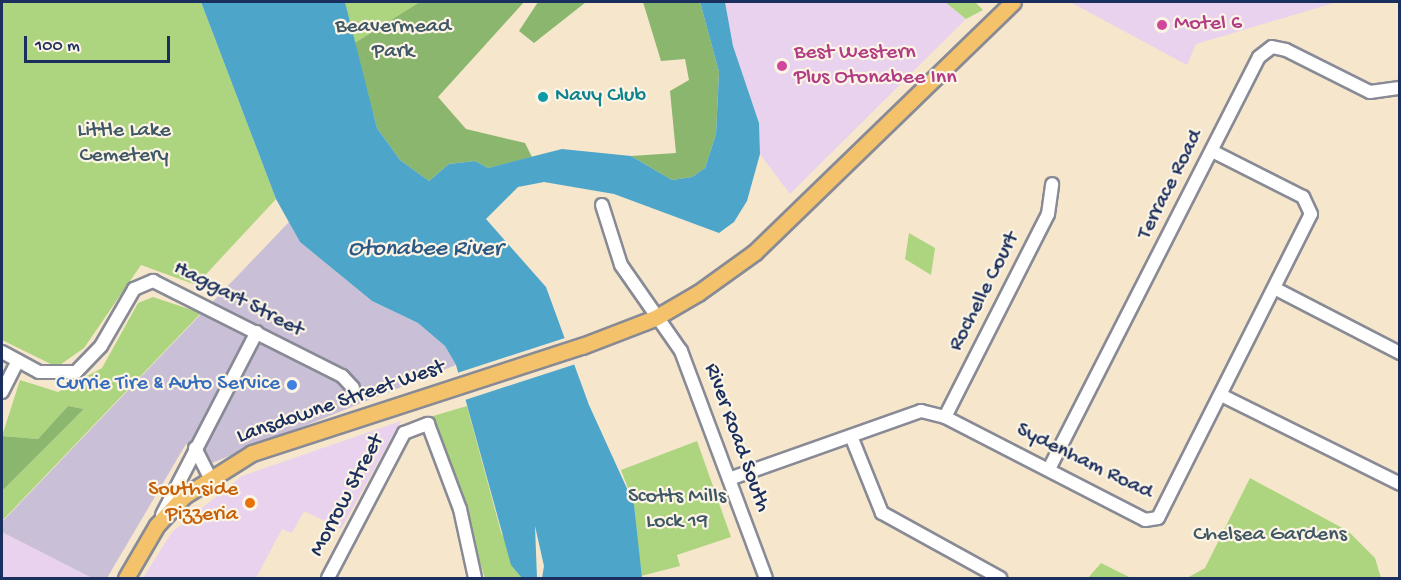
<!DOCTYPE html>
<html>
<head>
<meta charset="utf-8">
<style>
  body { margin:0 }
  #map { position:relative; width:1401px; height:580px; overflow:hidden; background:#f6e6cc; font-family:"Gochi Hand",sans-serif }
  div>[style] { position:absolute }
  .built>* { inset:0; background:#e8d2ee }
  .industrial>* { inset:0; background:#c9bfd7 }
  .green>* { inset:0; background:#add57f }
  .forest>* { inset:0; background:#8ab66e }
  .water>* { inset:0; background:#4da6ca }
  .pier>* { inset:0; background:#f6e6cc; transform-origin:0 0 }
  .roads { filter:drop-shadow(2px 0 #888a95) drop-shadow(-2px 0 #888a95) drop-shadow(0 2px #888a95) drop-shadow(0 -2px #888a95) }
  .minor>* { height:12px; margin:-6px; padding:0 6px; transform-origin:6px; border-radius:6px; background:#fff }
  .major>* { height:15px; margin:-7.5px; padding:0 7.5px; transform-origin:7.5px; border-radius:7.5px; background:#f4c26a }
  .dots>* { width:16px; height:16px; translate:-50% -50%; box-sizing:border-box; border:3px solid #fcf5e5; border-radius:50% }
  span { translate:-50% -50%; white-space:nowrap; text-align:center; line-height:1.15; -webkit-text-stroke:4.5px #fcf5e5; paint-order:stroke }
  .hotel-label { font-size:22px; color:#b23c85 }
  .left { translate:0 -50%; text-align:left }
  .park-label { font-size:22px; color:#405866 }
  .culture-label { font-size:22px; color:#0d838f }
  .street-label { font-size:22px; color:#1b2f5e }
  .shop-label { font-size:22px; color:#366cbe }
  .right { translate:-100% -50%; text-align:right }
  .food-label { font-size:22px; color:#c56008 }
  .water-label { font-size:24px; color:#2c5984; font-style:italic }
  .frame { position:absolute; inset:0; border:3px solid #1b2f5e; pointer-events:none }
  .scale { position:absolute; left:24px; top:36px; width:146px; height:27px; box-sizing:border-box; border:3px solid #1b2f5e; border-top:0; padding-left:8px; font-size:18px; line-height:21px; white-space:nowrap; color:#1b2f5e; -webkit-text-stroke:4px #fcf5e5; paint-order:stroke }
</style>
</head>
<body>
<div id="map">
  <div class="built">
    <div style="clip-path:polygon(725px 2px,945px 2px,966px 19px,790px 194px,760px 154px,759px 123px,733px 46px)"></div>
    <div style="clip-path:polygon(1070px 2px,1337px 2px,1196px 44px,1187px 65px)"></div>
    <div style="clip-path:polygon(401px 421px,341px 529px,304px 511px,292px 533px,282px 529px,256px 578px,143px 578px,172px 532px,242px 476px)"></div>
    <div style="clip-path:polygon(2px 532px,92px 578px,2px 578px)"></div>
  </div>
  <div class="industrial">
    <div style="clip-path:polygon(289px 222px,300px 242px,372px 301px,418px 323px,445px 346px,456px 365px,212px 463px,186px 444px,107px 578px,92px 578px,2px 532px,2px 522px)"></div>
  </div>
  <div class="green">
    <div style="clip-path:polygon(2px 2px,201px 2px,276px 199px,196px 285px,141px 265px,84px 348px,57px 367px,2px 340px)"></div>
    <div style="clip-path:polygon(345px 2px,481px 2px,372px 115px)"></div>
    <div style="clip-path:polygon(945px 2px,975px 2px,983px 10px,966px 19px)"></div>
    <div style="clip-path:polygon(909px 233px,935px 248px,931px 275px,905px 259px)"></div>
    <div style="clip-path:polygon(153px 297px,201px 313px,2px 521px,2px 491px,84px 409px,68px 406px,38px 439px,2px 436px,20px 380px,58px 392px,102px 368px,138px 303px)"></div>
    <div style="clip-path:polygon(467px 406px,501px 532px,522px 578px,485px 578px,433px 416px)"></div>
    <div style="clip-path:polygon(697px 441px,731px 537px,677px 555px,680px 566px,641px 576px,634px 504px,621px 470px)"></div>
    <div style="clip-path:polygon(1250px 478px,1348px 531px,1375px 558px,1381px 578px,1187px 578px,1205px 568px)"></div>
    <div style="clip-path:polygon(1101px 563px,1131px 578px,1088px 578px)"></div>
  </div>
  <div class="forest">
    <div style="clip-path:polygon(420px 2px,524px 2px,438px 97px,466px 129px,525px 143px,532px 157px,488px 168px,475px 161px,449px 164px,429px 181px,400px 160px,377px 128px,355px 43px)"></div>
    <div style="clip-path:polygon(538px 2px,586px 2px,534px 43px,519px 31px)"></div>
    <div style="clip-path:polygon(643px 2px,700px 2px,719px 72px,716px 134px,705px 168px,692px 177px,672px 180px,631px 156px,676px 153px,670px 91px,689px 80px,685px 59px,661px 61px)"></div>
    <div style="clip-path:polygon(68px 406px,84px 409px,2px 491px,2px 436px,38px 439px)"></div>
  </div>
  <div class="water">
    <div style="clip-path:polygon(201px 2px,345px 2px,377px 128px,400px 160px,429px 181px,449px 164px,475px 161px,488px 168px,562px 149px,631px 156px,672px 180px,692px 177px,705px 168px,716px 134px,719px 72px,700px 2px,725px 2px,733px 46px,759px 123px,760px 154px,747px 201px,734px 222px,719px 233px,614px 194px,544px 182px,518px 187px,486px 219px,546px 287px,589px 405px,634px 504px,642px 578px,542px 578px,544px 566px,535px 526px,537px 578px,522px 578px,511px 565px,456px 365px,445px 346px,418px 323px,372px 301px,300px 242px,276px 199px)"></div>
  </div>
  <div class="pier">
    <div style="left:568px;top:337px;width:28px;height:119px;rotate:72deg"></div>
  </div>
  <div class="roads">
    <div class="minor">
      <div style="left:602px;top:205px;width:63px;rotate:72.4deg"></div>
      <div style="left:621px;top:265px;width:105px;rotate:55.1deg"></div>
      <div style="left:681px;top:351px;width:242px;rotate:69.5deg"></div>
      <div style="left:1276px;top:289px;width:140px;rotate:27.3deg"></div>
      <div style="left:2px;top:352px;width:42px;rotate:28.4deg"></div>
      <div style="left:39px;top:372px;width:37px"></div>
      <div style="left:76px;top:372px;width:36px;rotate:-46deg"></div>
      <div style="left:101px;top:346px;width:66px;rotate:-59.9deg"></div>
      <div style="left:134px;top:289px;width:21px;rotate:-23deg"></div>
      <div style="left:153px;top:281px;width:212px;rotate:26.7deg"></div>
      <div style="left:342px;top:376px;width:16px;rotate:47deg"></div>
      <div style="left:2px;top:392px;width:35px;rotate:-63deg"></div>
      <div style="left:1221px;top:395px;width:200px;rotate:26.4deg"></div>
      <div style="left:945px;top:417px;width:228px;rotate:-63.1deg"></div>
      <div style="left:1048px;top:214px;width:30px;rotate:-82deg"></div>
      <div style="left:851px;top:436px;width:83px;rotate:68.1deg"></div>
      <div style="left:882px;top:513px;width:135px;rotate:28.8deg"></div>
      <div style="left:195px;top:448px;width:33px;rotate:63deg"></div>
      <div style="left:1049px;top:469px;width:462px;rotate:-63deg"></div>
      <div style="left:1259px;top:57px;width:16px;rotate:-38deg"></div>
      <div style="left:1272px;top:47px;width:14px;rotate:12deg"></div>
      <div style="left:1286px;top:50px;width:94px;rotate:26.6deg"></div>
      <div style="left:1370px;top:92px;width:30px;rotate:-8deg"></div>
      <div style="left:729px;top:479px;width:204px;rotate:-19.5deg"></div>
      <div style="left:921px;top:411px;width:25px;rotate:14deg"></div>
      <div style="left:945px;top:417px;width:225px;rotate:27.2deg"></div>
      <div style="left:1145px;top:520px;width:13px;rotate:-9deg"></div>
      <div style="left:1158px;top:518px;width:340px;rotate:-63.3deg"></div>
      <div style="left:1311px;top:214px;width:19px;rotate:-115deg"></div>
      <div style="left:1303px;top:197px;width:102px;rotate:-153.2deg"></div>
      <div style="left:162px;top:515px;width:206px;rotate:-62.6deg"></div>
      <div style="left:328px;top:578px;width:164px;rotate:-62.3deg"></div>
      <div style="left:404px;top:433px;width:26px;rotate:-21deg"></div>
      <div style="left:428px;top:424px;width:91px;rotate:69.4deg"></div>
      <div style="left:460px;top:509px;width:71px;rotate:77.7deg"></div>
    </div>
    <div class="major">
      <div style="left:126px;top:578px;width:61px;rotate:-59.7deg"></div>
      <div style="left:157px;top:525px;width:40px;rotate:-47deg"></div>
      <div style="left:184px;top:496px;width:80px;rotate:-32.3deg"></div>
      <div style="left:252px;top:453px;width:347px;rotate:-18deg"></div>
      <div style="left:582px;top:346px;width:78px;rotate:-21deg"></div>
      <div style="left:655px;top:318px;width:50px;rotate:-30.2deg"></div>
      <div style="left:698px;top:293px;width:70px;rotate:-35.7deg"></div>
      <div style="left:755px;top:252px;width:359px;rotate:-44.1deg"></div>
    </div>
  </div>
  <div class="dots">
    <div style="left:1162px;top:25px;background:#d1479c"></div>
    <div style="left:782px;top:66px;background:#d1479c"></div>
    <div style="left:543px;top:97px;background:#0f9aa8"></div>
    <div style="left:292px;top:385px;background:#3f7fe0"></div>
    <div style="left:250px;top:503px;background:#e8710a"></div>
  </div>
  <div class="hotel-label">
    <span class="left" style="left:1174px;top:25px">Motel 6</span>
    <span class="left" style="left:794px;top:66px">Best Western<br>Plus Otonabee Inn</span>
  </div>
  <div class="park-label">
    <span style="left:393px;top:40px">Beavermead<br>Park</span>
    <span style="left:124px;top:144px">Little Lake<br>Cemetery</span>
    <span style="left:677px;top:510px">Scotts Mills<br>Lock 19</span>
    <span style="left:1270px;top:536px">Chelsea Gardens</span>
  </div>
  <div class="culture-label">
    <span class="left" style="left:555px;top:97px">Navy Club</span>
  </div>
  <div class="street-label">
    <span style="left:1171px;top:185px;rotate:-63deg">Terrace Road</span>
    <span style="left:985px;top:292px;rotate:-63deg">Rochelle Court</span>
    <span style="left:238px;top:300px;rotate:27deg">Haggart Street</span>
    <span style="left:341px;top:403px;rotate:-19deg">Lansdowne Street West</span>
    <span style="left:736px;top:438px;rotate:70deg">River Road South</span>
    <span style="left:1084px;top:462px;rotate:26deg">Sydenham Road</span>
    <span style="left:348px;top:496px;rotate:-62deg">Morrow Street</span>
  </div>
  <div class="shop-label">
    <span class="right" style="left:280px;top:385px">Currie Tire &amp; Auto Service</span>
  </div>
  <div class="food-label">
    <span class="right" style="left:238px;top:503px">Southside<br>Pizzeria</span>
  </div>
  <div class="water-label">
    <span style="left:425px;top:250px">Otonabee River</span>
  </div>
  <div class="frame"></div>
  <div class="scale">100 m</div>
</div>
</body>
</html>
